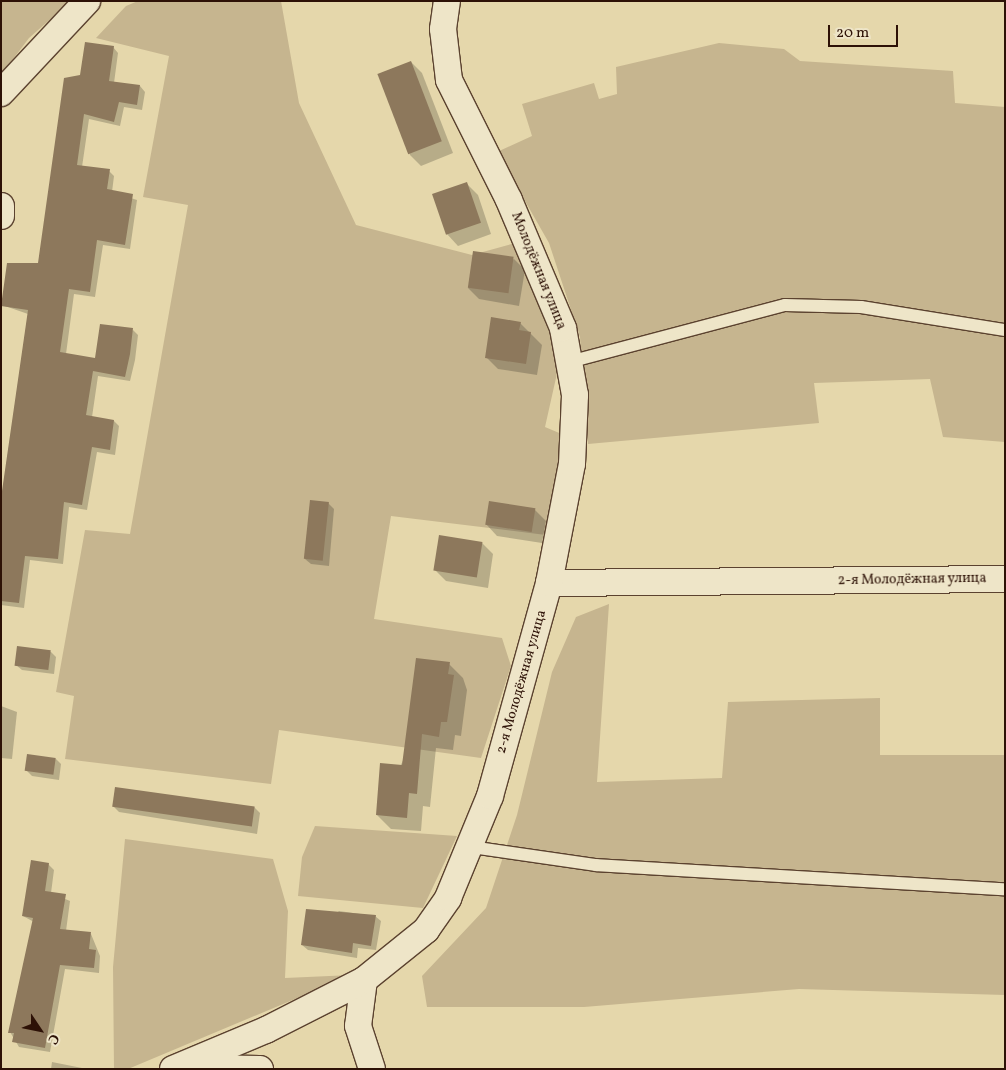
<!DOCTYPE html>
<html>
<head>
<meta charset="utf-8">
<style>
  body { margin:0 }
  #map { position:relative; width:1006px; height:1070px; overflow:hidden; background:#e5d7ab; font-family:Vollkorn,serif }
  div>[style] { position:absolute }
  .green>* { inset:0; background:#c6b58f }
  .shadow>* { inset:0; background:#0003 }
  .building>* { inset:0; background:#8d785c; transform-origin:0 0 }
  .roads { filter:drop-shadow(1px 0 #5b422f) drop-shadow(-1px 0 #5b422f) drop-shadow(0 1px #5b422f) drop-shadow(0 -1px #5b422f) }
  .service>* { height:12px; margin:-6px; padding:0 6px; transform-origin:6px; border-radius:6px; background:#eee5c8 }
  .minor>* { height:26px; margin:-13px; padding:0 13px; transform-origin:13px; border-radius:13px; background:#eee5c8 }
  span { translate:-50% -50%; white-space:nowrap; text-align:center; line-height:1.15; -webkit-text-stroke:4.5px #eee5c8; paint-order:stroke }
  .street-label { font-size:14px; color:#2d1106 }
  .frame { position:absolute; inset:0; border:2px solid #2d1106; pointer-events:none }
  .north { position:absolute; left:15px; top:1005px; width:50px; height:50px; -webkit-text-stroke:4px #eee5c8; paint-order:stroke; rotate:124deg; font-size:14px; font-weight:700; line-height:20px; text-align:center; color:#2d1106 }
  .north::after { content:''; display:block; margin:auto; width:18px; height:22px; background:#2d1106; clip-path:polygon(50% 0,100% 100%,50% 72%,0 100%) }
  .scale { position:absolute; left:828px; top:25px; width:70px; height:22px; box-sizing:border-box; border:2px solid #2d1106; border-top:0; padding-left:6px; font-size:15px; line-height:18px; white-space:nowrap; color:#2d1106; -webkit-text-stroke:4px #eee5c8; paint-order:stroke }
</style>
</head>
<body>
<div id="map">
  <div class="green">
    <div style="clip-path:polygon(1px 1px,71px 1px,29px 38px,1px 75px)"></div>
    <div style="clip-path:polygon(138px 1px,281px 1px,299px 103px,356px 225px,472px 255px,515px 243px,560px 360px,545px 427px,564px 435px,546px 535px,391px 516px,374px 619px,502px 638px,511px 666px,481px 758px,279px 730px,271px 784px,65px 759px,74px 696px,56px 692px,85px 530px,130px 534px,188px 205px,143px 197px,169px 56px,96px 38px,126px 6px)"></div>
    <div style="clip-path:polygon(719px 43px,784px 49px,800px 61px,953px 71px,955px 103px,1005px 107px,1005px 442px,943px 437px,930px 379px,814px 383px,819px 423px,588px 444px,580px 337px,549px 243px,497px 152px,532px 136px,522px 104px,594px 83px,599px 99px,617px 94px,616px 67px)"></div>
    <div style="clip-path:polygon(609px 604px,597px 782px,722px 778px,728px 702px,880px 698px,880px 755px,1005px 755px,1005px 995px,799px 989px,584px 1007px,427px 1007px,422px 976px,486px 908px,517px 815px,552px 672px,576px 617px)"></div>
    <div style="clip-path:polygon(315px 826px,457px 836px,423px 908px,298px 896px,302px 857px)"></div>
    <div style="clip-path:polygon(125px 839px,273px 859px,288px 911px,285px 978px,352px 975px,128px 1069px,114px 1069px,113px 967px)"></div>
  </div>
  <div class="shadow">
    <div style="clip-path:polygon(113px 47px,118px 53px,114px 83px,140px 86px,145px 92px,142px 110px,124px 107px,120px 126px,89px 119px,82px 167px,109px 171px,114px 176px,112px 192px,137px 200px,130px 249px,103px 245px,95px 297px,74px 294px,66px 354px,96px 359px,133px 330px,138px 335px,135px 360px,130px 381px,98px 376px,92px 417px,114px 421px,119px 426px,115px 455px,97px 452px,87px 510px,69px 507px,63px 564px,30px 560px,24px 608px,1px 605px,1px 502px,28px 314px,2px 305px,39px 264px,81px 76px)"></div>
    <div style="clip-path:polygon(411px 62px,422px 73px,453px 153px,421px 166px,410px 155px,379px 74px)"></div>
    <div style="clip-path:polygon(467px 184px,478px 195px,491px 234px,458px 246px,447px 234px)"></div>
    <div style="clip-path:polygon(514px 259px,525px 270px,519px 306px,479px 299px,468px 288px)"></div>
    <div style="clip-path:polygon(520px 323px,542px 345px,537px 375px,498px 369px,486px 357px)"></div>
    <div style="clip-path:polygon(328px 503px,334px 509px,329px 566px,311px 564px,305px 559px)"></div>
    <div style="clip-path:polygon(534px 509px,546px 521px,542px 543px,497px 536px,486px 524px)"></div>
    <div style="clip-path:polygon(482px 543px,493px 554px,488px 588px,446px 581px,435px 570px)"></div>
    <div style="clip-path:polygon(18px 648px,51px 652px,56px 657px,54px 674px,22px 670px,16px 665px)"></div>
    <div style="clip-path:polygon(449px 664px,463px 678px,467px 690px,461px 736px,455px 735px,453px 750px,436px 748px,430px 807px,423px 806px,421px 831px,391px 829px,377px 815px)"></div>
    <div style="clip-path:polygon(1px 706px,17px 712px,12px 759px,1px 758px)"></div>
    <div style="clip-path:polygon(56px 759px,61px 764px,59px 780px,32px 776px,27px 771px)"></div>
    <div style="clip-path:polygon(114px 807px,254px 807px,260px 813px,257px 834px,119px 812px)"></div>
    <div style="clip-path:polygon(48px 864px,54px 870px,51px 893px,70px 901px,66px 931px,91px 934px,100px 956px,99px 973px,65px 969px,50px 1052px,19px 1047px,10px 1032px,34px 922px,23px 916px)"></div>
    <div style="clip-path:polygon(339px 911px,375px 916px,381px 921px,376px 950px,358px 948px,357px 958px,308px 950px,302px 945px)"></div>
    <div style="clip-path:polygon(52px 1062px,87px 1069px,51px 1069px)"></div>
  </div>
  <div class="building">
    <div style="clip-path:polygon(85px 42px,114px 46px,109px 81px,140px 85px,137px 105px,119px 102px,114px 122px,84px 114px,77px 165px,110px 169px,107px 189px,133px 194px,125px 245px,97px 240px,90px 292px,69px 289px,60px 352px,95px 358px,100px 324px,133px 328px,130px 354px,125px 377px,93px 371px,86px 415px,114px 420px,110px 450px,92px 447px,82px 505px,64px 502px,58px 559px,25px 556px,19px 603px,1px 601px,1px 498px,28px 310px,1px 306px,7px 263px,38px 263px,64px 78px,80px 75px)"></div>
    <div style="left:411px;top:61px;width:86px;height:36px;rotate:69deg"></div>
    <div style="left:467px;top:182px;width:43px;height:37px;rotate:71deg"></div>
    <div style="left:473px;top:251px;width:41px;height:37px;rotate:8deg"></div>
    <div style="clip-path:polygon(491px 317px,521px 322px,519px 330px,531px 332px,526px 364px,485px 358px)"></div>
    <div style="left:310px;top:500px;width:19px;height:59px;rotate:6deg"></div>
    <div style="left:489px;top:501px;width:47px;height:24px;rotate:9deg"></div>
    <div style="left:439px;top:535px;width:44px;height:36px;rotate:9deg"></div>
    <div style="left:17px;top:646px;width:34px;height:20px;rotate:7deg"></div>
    <div style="clip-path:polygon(416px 658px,450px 662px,448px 674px,454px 675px,447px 722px,441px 722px,439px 737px,422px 734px,417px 794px,409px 793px,407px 818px,376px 815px,380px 763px,402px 765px)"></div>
    <div style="left:27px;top:754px;width:29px;height:17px;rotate:8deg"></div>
    <div style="left:115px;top:787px;width:141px;height:20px;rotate:8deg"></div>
    <div style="clip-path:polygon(31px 860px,49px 863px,45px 891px,66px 894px,60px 929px,91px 932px,89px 949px,96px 950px,94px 968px,60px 965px,45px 1048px,12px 1042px,14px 1033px,8px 1033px,33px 918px,22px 916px)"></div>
    <div style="clip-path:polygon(306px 909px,376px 915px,371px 946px,353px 943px,352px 953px,301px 945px)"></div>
  </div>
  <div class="roads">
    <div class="service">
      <div style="left:569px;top:362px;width:223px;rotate:-14.8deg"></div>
      <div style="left:785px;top:305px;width:76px;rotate:1.5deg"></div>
      <div style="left:861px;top:307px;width:146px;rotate:9.1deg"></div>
      <div style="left:471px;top:847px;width:126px;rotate:8.2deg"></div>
      <div style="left:596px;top:865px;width:410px;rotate:3.4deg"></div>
    </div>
    <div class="minor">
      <div style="left:1px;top:93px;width:126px;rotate:-46.9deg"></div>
      <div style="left:1px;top:206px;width:10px;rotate:90deg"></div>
      <div style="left:549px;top:583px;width:456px;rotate:-0.5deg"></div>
      <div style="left:364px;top:980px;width:46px;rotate:97.4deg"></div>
      <div style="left:358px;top:1026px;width:45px;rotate:72deg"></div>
      <div style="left:188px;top:1068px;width:72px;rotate:0.8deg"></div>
      <div style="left:173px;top:1069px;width:101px;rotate:-22.8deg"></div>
      <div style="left:266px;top:1030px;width:110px;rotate:-27deg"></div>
      <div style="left:364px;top:980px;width:80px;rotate:-38.9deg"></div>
      <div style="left:426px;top:930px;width:39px;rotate:-55deg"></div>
      <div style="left:448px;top:898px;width:110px;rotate:-67.6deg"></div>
      <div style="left:490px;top:796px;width:221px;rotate:-74.5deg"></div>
      <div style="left:549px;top:583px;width:121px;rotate:-79.1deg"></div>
      <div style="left:572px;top:464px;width:69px;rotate:-87.5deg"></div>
      <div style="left:575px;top:395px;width:68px;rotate:-100.2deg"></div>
      <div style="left:563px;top:328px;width:139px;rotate:-112.9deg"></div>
      <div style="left:509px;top:200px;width:134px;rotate:-116.6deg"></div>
      <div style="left:449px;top:80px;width:51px;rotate:-96.7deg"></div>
      <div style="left:443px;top:29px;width:28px;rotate:-82deg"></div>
    </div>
  </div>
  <div class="street-label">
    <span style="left:538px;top:271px;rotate:68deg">Молодёжная улица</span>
    <span style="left:912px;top:580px;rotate:-1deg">2-я Молодёжная улица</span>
    <span style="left:522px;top:682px;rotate:-74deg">2-я Молодёжная улица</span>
  </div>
  <div class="frame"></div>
  <div class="north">С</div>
  <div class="scale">20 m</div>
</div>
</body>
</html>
